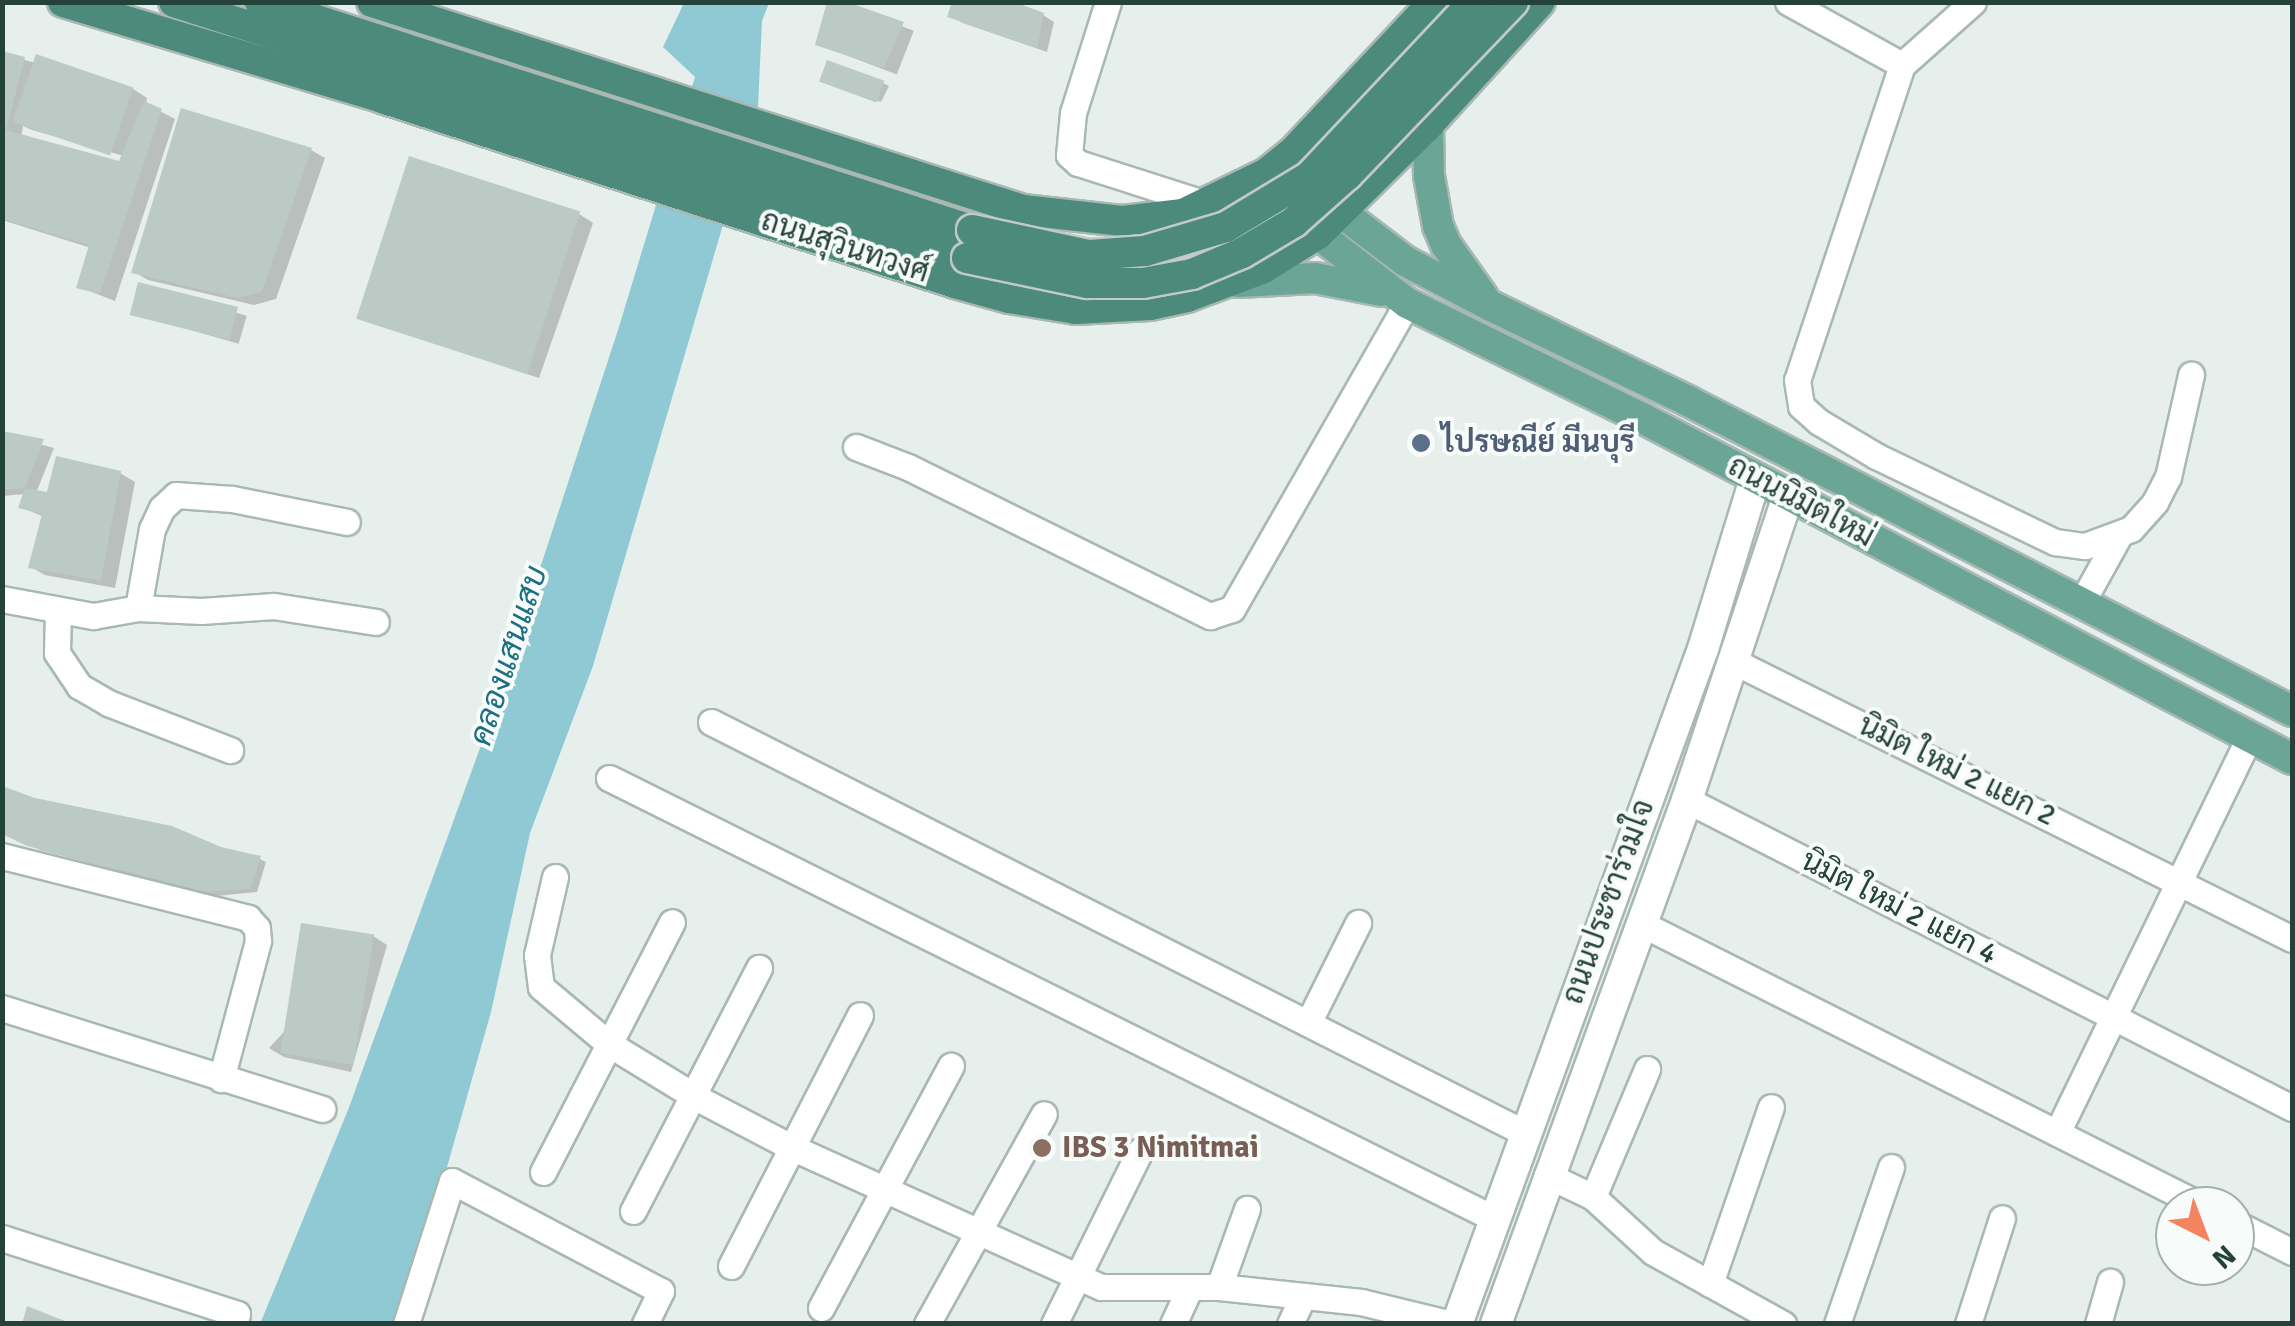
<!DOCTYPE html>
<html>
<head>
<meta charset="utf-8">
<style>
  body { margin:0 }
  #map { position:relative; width:2295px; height:1326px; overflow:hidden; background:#e6efeb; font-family:Signika,Sarabun,sans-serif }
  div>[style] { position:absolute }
  .water>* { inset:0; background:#8ec9d4 }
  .shadow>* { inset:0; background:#0003; transform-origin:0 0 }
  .building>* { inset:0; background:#bbcac4; transform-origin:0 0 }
  .roads { filter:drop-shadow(2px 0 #a8b8b2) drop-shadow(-2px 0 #a8b8b2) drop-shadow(0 2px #a8b8b2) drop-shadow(0 -2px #a8b8b2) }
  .minor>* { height:25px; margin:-12.5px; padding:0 12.5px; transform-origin:12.5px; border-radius:12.5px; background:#fff }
  .secondary>* { height:30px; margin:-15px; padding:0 15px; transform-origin:15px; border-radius:15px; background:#fff }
  .primary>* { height:30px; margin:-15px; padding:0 15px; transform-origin:15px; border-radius:15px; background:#6aa596 }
  .trunk>* { height:30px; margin:-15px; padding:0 15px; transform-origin:15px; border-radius:15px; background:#4c8a7c }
  .bridges { filter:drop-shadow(2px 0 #c2cac8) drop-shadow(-2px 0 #c2cac8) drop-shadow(0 2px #c2cac8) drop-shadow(0 -2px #c2cac8) }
  .trunk-bridge>* { height:30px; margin:-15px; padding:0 15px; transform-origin:15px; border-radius:15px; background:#4c8a7c }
  .dots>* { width:28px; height:28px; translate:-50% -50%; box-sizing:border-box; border:5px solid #f7fbf9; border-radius:50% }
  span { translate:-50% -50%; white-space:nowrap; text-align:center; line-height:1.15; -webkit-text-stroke:8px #f7fbf9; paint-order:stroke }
  .street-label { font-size:30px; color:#24423a }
  .service-label { font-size:30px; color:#4e5e75; font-weight:700 }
  .left { translate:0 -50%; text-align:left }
  .education-label { font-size:30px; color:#785e54; font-weight:700 }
  .water-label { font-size:32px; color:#1c6f80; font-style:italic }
  .frame { position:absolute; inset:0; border:5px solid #24423a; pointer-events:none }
  .north { position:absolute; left:2155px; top:1186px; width:100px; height:100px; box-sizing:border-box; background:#f7fbf9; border:2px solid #a3b1ad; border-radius:50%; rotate:138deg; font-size:28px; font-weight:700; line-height:40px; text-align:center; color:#24423a }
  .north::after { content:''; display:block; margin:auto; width:35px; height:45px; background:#f4845f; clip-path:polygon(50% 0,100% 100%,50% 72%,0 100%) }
</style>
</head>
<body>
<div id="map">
  <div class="water">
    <div style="clip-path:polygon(684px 3px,769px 3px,762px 21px,758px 106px,593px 666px,530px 833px,491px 1012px,438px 1199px,394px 1323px,260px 1324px,348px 1110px,491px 718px,618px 330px,695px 77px,663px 47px)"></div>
  </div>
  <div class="shadow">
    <div style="left:839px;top:2px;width:80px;height:47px;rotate:21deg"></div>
    <div style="clip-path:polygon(1043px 15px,1054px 22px,1047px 52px,960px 22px)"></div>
    <div style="clip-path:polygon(evenodd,2px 54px,133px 89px,147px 98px,146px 104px,175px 119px,115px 301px,79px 287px,91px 248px,2px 220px,2px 54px,23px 126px,32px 130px,124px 156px,120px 164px,21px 137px,23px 126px)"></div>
    <div style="clip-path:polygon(883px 83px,889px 86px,881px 102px,831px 85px)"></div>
    <div style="clip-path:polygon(311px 150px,325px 158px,276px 299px,254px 305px,148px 280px,134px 272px)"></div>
    <div style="clip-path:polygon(579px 214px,593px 223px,539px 378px,356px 317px)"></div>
    <div style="left:139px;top:285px;width:112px;height:29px;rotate:16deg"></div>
    <div style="clip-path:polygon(2px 434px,54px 448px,36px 493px,49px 495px,120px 473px,135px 482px,115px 588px,45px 575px,31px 567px,44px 517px,21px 507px,26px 494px,2px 496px)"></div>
    <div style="clip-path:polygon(34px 800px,260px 859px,266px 862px,257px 892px,216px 896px,40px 850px,2px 832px)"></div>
    <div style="clip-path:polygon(373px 936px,387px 945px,351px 1072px,284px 1057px,269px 1048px)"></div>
  </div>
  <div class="building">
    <div style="clip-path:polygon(827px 2px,847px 2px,904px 22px,884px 68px,815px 45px)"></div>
    <div style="clip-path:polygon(952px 2px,1015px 2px,1044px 13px,1037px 48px,947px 17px)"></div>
    <div style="clip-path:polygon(2px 51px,25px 57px,6px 130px,119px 161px,144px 101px,162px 109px,100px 294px,76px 288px,89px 245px,2px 219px)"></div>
    <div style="left:36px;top:54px;width:103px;height:72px;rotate:19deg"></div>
    <div style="left:827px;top:60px;width:61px;height:23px;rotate:20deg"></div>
    <div style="clip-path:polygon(181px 108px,312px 148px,262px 292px,238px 298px,131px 273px)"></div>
    <div style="left:409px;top:156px;width:180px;height:171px;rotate:18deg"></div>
    <div style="left:138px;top:282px;width:103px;height:34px;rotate:14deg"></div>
    <div style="clip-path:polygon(2px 431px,44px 439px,25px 488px,47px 492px,56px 456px,121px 471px,101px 581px,28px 568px,42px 514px,18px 508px,25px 488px,2px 490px)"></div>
    <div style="clip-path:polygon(2px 786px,35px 798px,172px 826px,221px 847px,261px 856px,250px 889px,205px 892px,27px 846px,2px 834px)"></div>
    <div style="left:301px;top:923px;width:74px;height:132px;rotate:9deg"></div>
    <div style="clip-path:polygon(27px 1306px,70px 1323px,70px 1324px,22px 1324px)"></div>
  </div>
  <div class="roads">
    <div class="minor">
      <div style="left:1108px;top:2px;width:116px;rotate:107.5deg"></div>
      <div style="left:1073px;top:113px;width:42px;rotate:95.4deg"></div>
      <div style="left:1069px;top:155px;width:12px;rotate:42deg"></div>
      <div style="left:1078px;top:163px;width:139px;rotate:17.7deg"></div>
      <div style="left:1788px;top:2px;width:130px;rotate:28.9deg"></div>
      <div style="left:1902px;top:65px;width:332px;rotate:108.4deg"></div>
      <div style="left:1797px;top:380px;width:26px;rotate:81deg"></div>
      <div style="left:1801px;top:406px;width:24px;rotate:42deg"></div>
      <div style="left:1819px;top:422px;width:66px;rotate:30.8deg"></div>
      <div style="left:1876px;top:456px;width:199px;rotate:25.7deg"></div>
      <div style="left:2055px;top:542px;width:30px;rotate:8deg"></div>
      <div style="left:2085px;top:546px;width:49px;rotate:-20.3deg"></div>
      <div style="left:2131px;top:529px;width:36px;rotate:-48deg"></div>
      <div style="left:2155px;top:502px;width:28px;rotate:-63deg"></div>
      <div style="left:2168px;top:477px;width:105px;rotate:-77.3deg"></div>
      <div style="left:1902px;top:65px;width:95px;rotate:-41.6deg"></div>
      <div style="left:856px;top:447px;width:56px;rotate:21deg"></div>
      <div style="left:908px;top:467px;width:337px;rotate:26.3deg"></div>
      <div style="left:1210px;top:616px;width:23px;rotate:-18deg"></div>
      <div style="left:1232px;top:609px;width:353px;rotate:-60.2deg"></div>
      <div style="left:2px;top:599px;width:93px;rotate:10.6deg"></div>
      <div style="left:93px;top:616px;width:46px;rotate:-10.1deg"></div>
      <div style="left:138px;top:608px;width:80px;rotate:-80deg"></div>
      <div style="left:152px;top:529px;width:23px;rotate:-65deg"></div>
      <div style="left:162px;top:508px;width:19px;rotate:-43deg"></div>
      <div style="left:176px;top:495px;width:56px;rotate:4.1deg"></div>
      <div style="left:232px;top:499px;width:117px;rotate:11.3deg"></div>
      <div style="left:2082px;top:602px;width:74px;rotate:-61deg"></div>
      <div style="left:138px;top:608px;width:63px;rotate:2.7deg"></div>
      <div style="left:201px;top:611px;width:73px;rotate:-3.9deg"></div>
      <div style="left:274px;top:606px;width:103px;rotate:8.9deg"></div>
      <div style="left:58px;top:611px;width:42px;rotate:91.4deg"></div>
      <div style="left:57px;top:653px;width:40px;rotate:56deg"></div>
      <div style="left:79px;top:686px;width:34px;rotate:30deg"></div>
      <div style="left:108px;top:703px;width:131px;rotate:21.1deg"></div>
      <div style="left:1735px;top:662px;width:622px;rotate:26.44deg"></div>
      <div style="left:711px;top:722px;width:912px;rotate:26.79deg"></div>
      <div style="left:609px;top:778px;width:990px;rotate:26.46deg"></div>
      <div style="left:1687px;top:800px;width:679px;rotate:26.98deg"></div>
      <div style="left:2px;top:856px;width:254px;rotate:14.1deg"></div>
      <div style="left:248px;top:918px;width:13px;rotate:48deg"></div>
      <div style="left:257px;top:928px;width:13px;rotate:86deg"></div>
      <div style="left:258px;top:941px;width:143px;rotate:105deg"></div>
      <div style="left:555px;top:877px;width:80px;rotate:103deg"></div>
      <div style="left:537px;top:955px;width:32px;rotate:83deg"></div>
      <div style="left:541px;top:987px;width:89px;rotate:40deg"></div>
      <div style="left:609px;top:1044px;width:105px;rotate:31.4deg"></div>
      <div style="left:699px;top:1099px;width:104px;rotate:27.6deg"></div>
      <div style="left:791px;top:1147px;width:340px;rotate:24.3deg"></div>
      <div style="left:1101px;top:1287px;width:118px"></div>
      <div style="left:1219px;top:1287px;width:143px;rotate:6deg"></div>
      <div style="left:1361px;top:1302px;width:94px;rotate:13.6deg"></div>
      <div style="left:1642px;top:924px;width:627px;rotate:26.73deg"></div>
      <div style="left:2px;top:1008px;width:336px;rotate:17.5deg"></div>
      <div style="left:1308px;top:1023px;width:112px;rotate:-63.4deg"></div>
      <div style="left:2057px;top:1133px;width:440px;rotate:-64.1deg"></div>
      <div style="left:543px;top:1172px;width:281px;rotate:-62.7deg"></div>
      <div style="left:1547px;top:1175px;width:51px;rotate:25.6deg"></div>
      <div style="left:1593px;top:1197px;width:81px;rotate:42.5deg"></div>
      <div style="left:1653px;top:1252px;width:149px;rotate:29deg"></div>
      <div style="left:1593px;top:1197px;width:139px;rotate:-67.1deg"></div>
      <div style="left:633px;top:1211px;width:274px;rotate:-62.6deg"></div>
      <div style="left:2235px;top:1223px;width:64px;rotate:27deg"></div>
      <div style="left:2px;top:1238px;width:247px;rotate:17.9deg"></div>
      <div style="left:237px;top:1314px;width:10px;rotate:107deg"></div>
      <div style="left:731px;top:1266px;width:282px;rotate:-62.8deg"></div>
      <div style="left:1710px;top:1284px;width:187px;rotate:-71deg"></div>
      <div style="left:1219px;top:1287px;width:83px;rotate:-70.3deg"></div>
      <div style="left:821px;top:1308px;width:275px;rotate:-61.8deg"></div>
      <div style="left:406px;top:1324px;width:150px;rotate:-72.2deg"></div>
      <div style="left:452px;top:1181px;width:236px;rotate:27.8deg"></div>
      <div style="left:661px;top:1291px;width:37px;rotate:116deg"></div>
      <div style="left:927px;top:1324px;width:240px;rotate:-60.9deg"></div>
      <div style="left:1054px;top:1324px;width:193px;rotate:-63.6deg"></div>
      <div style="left:1173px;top:1324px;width:38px;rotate:-65deg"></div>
      <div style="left:1290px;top:1324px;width:31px;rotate:-65deg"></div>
      <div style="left:1837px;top:1324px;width:166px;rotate:-71deg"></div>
      <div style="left:1968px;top:1324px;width:111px;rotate:-72.2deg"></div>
      <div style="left:2098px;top:1324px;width:44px;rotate:-74.1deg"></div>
    </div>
    <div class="secondary">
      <div style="left:1457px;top:1324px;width:718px;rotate:-69.98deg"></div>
      <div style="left:1703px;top:649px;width:178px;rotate:-73deg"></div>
      <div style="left:1496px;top:1324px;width:558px;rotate:-69.97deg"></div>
      <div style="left:1687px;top:800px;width:320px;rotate:-71.6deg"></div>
    </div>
    <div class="primary">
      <div style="left:1428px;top:125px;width:51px;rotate:88.9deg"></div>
      <div style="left:1429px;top:176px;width:51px;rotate:79.8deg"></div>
      <div style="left:1438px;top:226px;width:21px;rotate:67deg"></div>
      <div style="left:1446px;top:245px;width:64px;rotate:54.6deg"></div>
      <div style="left:1342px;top:213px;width:79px;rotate:37.3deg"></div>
      <div style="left:1405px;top:261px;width:97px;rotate:27.6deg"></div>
      <div style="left:1491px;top:306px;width:219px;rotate:25.7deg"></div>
      <div style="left:1688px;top:401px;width:679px;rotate:27.17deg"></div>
      <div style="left:1318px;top:234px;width:113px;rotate:37.8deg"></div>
      <div style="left:1407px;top:303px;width:259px;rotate:26.1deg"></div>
      <div style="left:1640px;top:417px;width:736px;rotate:27.68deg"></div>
      <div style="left:1238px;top:282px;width:77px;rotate:-3deg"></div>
      <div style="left:1315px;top:278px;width:67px;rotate:11.1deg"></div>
    </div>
    <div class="trunk">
      <div style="left:63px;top:2px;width:333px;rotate:16.7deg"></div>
      <div style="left:382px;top:98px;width:602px;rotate:17.89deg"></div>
      <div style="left:955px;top:283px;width:56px;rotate:15.5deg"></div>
      <div style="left:1009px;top:298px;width:68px;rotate:9.3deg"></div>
      <div style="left:1076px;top:309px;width:74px;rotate:-3.1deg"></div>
      <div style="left:1150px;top:305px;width:38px;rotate:-12deg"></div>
      <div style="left:1187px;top:297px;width:80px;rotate:-20.5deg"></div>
      <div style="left:1262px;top:269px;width:66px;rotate:-32deg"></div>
      <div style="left:1318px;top:234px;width:155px;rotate:-44.7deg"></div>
      <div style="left:1428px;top:125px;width:166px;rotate:-47.7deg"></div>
      <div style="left:174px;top:2px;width:833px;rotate:17.89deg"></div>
      <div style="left:260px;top:2px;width:748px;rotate:17.76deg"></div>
      <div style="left:372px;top:2px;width:683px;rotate:17.72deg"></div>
      <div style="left:1023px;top:210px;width:101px;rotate:6.3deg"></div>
      <div style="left:1123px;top:221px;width:60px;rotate:-6.7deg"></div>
      <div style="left:1183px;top:214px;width:93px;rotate:-26deg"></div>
      <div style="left:1267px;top:173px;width:32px;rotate:-39deg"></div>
      <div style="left:1292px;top:153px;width:207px;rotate:-46.8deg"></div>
    </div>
  </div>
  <div class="bridges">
    <div class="trunk-bridge">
      <div style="left:972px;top:230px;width:120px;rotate:12.1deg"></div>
      <div style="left:1089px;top:255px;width:56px;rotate:-4.1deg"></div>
      <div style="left:1145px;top:251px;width:84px;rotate:-16.5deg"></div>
      <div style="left:1226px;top:227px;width:97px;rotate:-31.1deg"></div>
      <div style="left:1309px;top:177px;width:241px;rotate:-46.7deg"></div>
      <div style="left:967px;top:258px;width:123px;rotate:11.8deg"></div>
      <div style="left:1087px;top:283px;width:56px"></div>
      <div style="left:1143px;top:283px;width:50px;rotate:-10.4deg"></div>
      <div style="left:1192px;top:274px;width:54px;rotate:-22.8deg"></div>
      <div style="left:1242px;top:253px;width:61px;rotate:-30.8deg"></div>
      <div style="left:1294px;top:222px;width:71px;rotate:-41.6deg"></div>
      <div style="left:1347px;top:175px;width:240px;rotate:-46.2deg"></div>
    </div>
  </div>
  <div class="dots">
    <div style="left:1421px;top:443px;background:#5c6f8a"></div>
    <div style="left:1042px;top:1148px;background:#8d6e63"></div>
  </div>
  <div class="street-label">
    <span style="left:845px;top:247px;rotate:18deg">ถนนสุวินทวงศ์</span>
    <span style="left:1801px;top:502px;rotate:28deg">ถนนนิมิตใหม่</span>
    <span style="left:1957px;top:771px;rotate:26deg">นิมิต ใหม่ 2 แยก 2</span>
    <span style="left:1609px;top:902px;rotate:-70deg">ถนนประชาร่วมใจ</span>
    <span style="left:1899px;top:908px;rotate:27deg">นิมิต ใหม่ 2 แยก 4</span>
  </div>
  <div class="service-label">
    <span class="left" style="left:1441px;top:443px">ไปรษณีย์ มีนบุรี</span>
  </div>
  <div class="education-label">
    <span class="left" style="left:1062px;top:1148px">IBS 3 Nimitmai</span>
  </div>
  <div class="water-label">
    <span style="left:509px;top:656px;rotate:-72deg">คลองแสนแสบ</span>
  </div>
  <div class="frame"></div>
  <div class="north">N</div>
</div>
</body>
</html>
